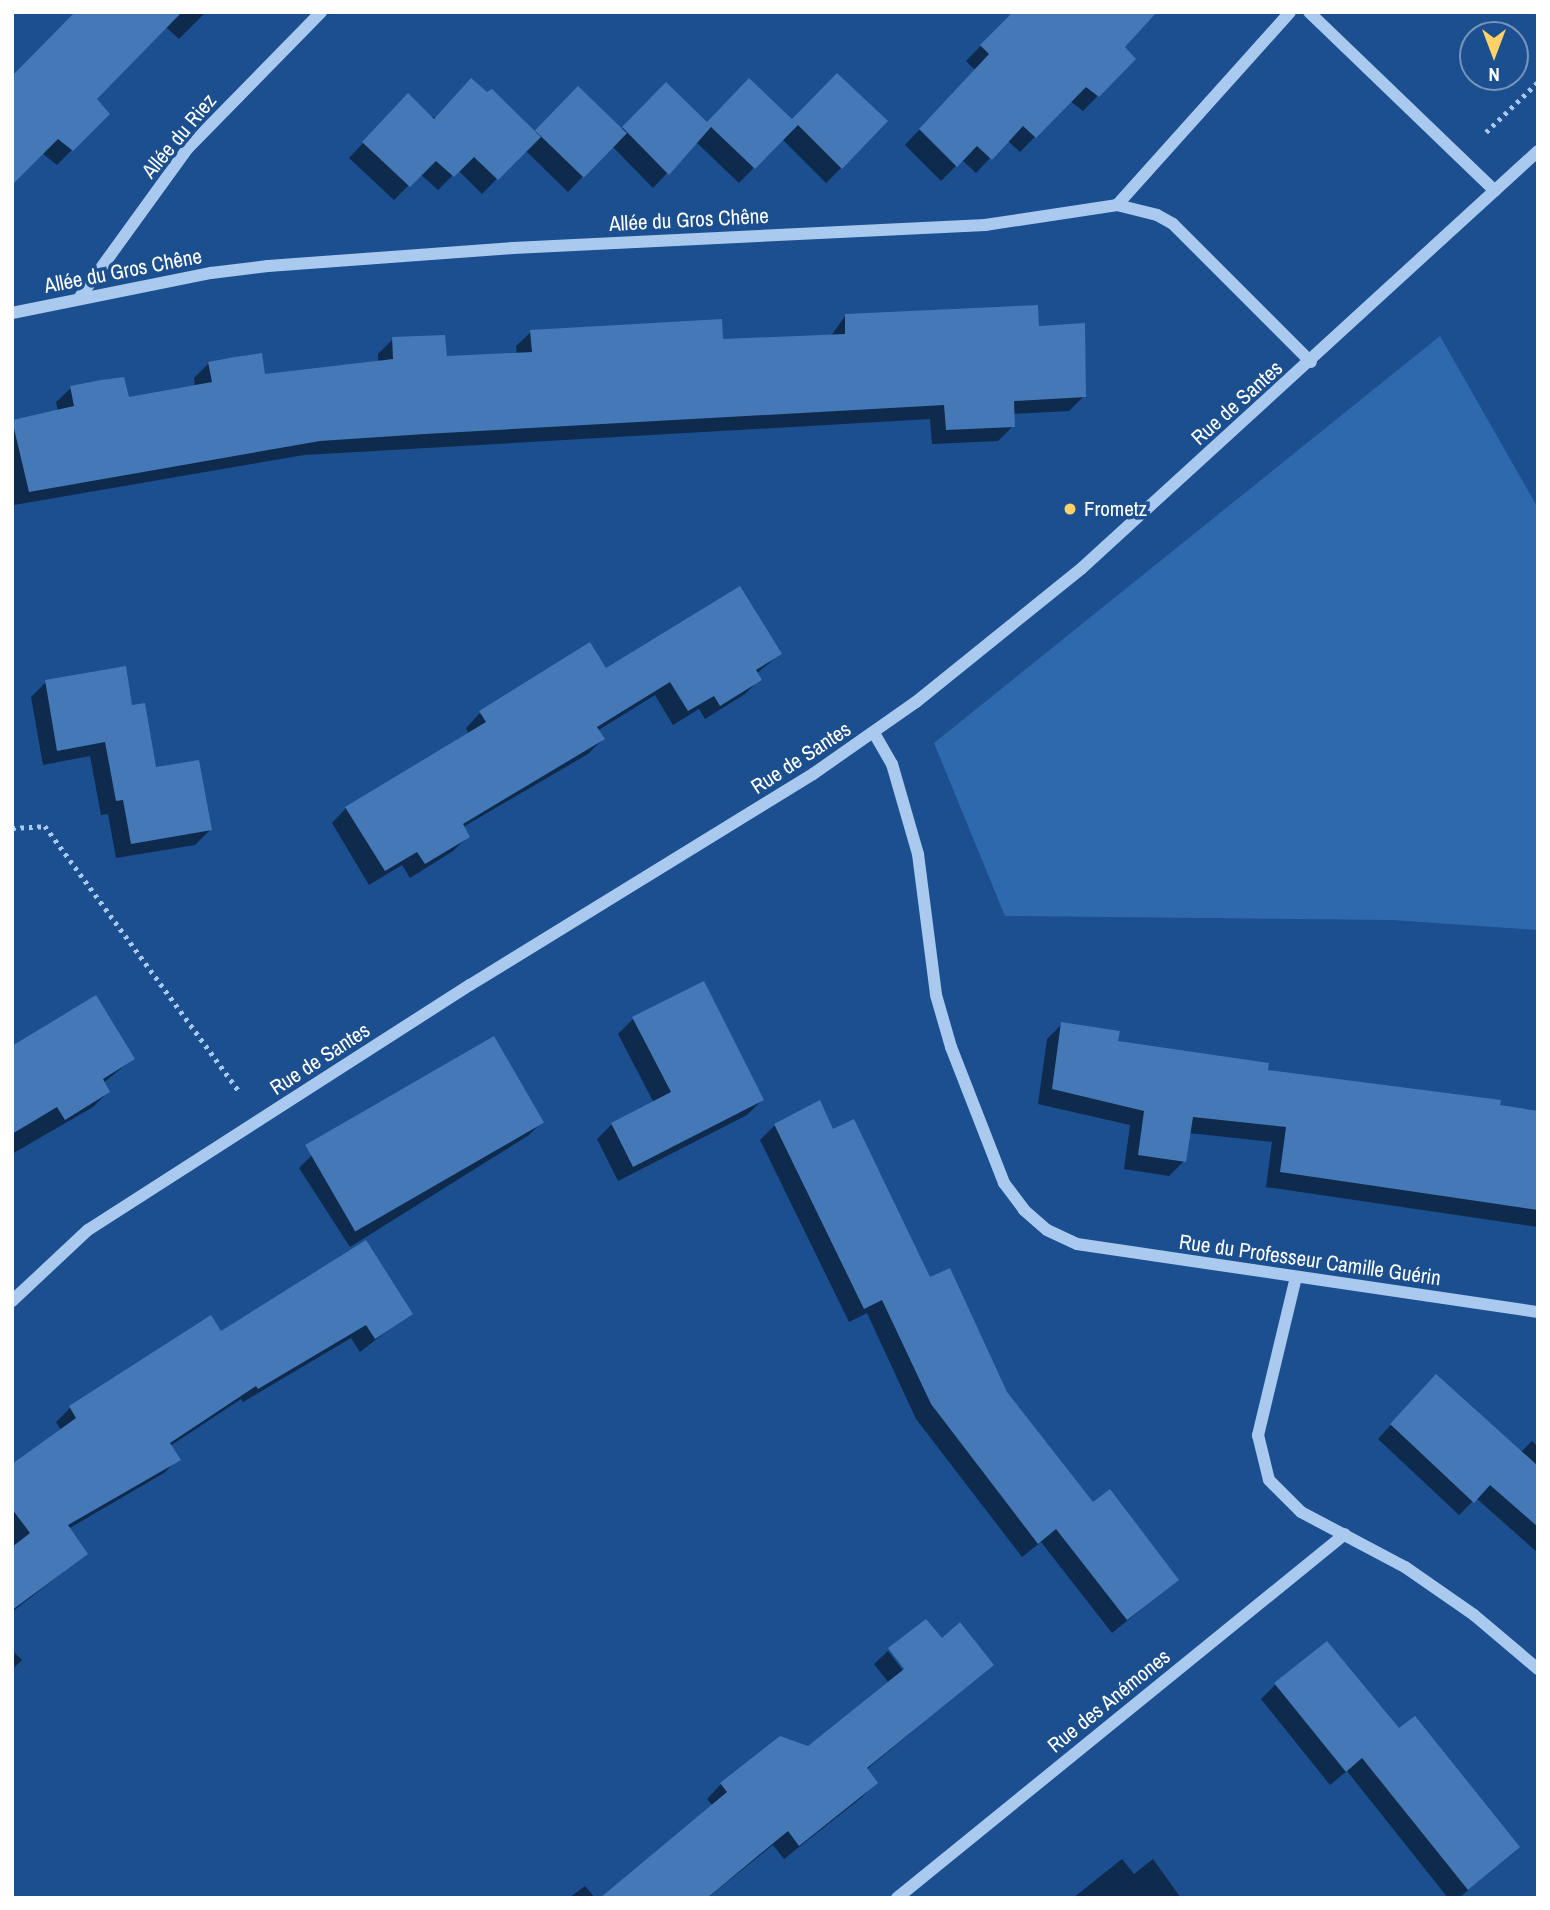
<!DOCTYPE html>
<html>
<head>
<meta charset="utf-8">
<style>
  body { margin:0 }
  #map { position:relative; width:1550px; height:1910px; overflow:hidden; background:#1b4f8f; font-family:"Archivo Narrow",sans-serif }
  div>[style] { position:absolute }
  .green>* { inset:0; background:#2e69ad }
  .shadow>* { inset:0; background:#0007 }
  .building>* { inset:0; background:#4478b7; transform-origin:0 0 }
  .path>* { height:4.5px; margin-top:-2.25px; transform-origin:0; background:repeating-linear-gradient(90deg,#a9c9ee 0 3.5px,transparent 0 8.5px) }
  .minor>* { height:12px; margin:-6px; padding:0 6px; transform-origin:6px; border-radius:6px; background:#a9c9ee }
  .dots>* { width:19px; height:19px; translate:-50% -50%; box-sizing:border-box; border:4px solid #1b4f8f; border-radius:50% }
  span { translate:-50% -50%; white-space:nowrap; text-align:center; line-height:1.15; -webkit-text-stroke:7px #1b4f8f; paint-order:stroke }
  .street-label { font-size:21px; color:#fff }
  .poi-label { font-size:21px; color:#fff }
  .left { translate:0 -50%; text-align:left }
  .frame { position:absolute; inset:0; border:14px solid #fff; pointer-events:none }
  .north { position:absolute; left:1459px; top:21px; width:70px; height:70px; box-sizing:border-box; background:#1b4f8f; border:2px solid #7695bc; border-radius:50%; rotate:180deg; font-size:19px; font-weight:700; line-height:28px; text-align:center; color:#fff }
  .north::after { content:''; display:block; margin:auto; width:24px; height:32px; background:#ffd166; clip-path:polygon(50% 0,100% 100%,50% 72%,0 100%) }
</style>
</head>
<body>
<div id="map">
  <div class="green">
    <div style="clip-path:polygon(1440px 336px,1538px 508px,1538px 930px,1392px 920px,1005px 916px,934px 743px)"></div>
  </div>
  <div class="shadow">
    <div style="clip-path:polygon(77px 12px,206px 12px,179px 39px,166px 27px,95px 99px,107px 114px,57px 165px,42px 153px)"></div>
    <div style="clip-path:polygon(1014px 12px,1123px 46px,1116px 77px,1083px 111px,1070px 101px,1020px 152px,1007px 140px,976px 173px,962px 160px,941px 181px,905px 145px,975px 70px,966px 61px)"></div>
    <div style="clip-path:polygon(837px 75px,841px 168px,826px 183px,782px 139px,739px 183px,696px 142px,653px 188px,612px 146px,568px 192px,525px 150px,482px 194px,458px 170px,438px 190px,420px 174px,394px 200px,349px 158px,393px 111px,534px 133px,578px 88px,621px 130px,666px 85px,707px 124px,792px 122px)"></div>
    <div style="clip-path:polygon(845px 316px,1037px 328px,1084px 396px,1069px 411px,1013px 414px,1013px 426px,998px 441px,932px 444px,930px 419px,304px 455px,14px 505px,12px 497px,12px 420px,58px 411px,56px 402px,71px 388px,127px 399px,195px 387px,194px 378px,209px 363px,264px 376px,378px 362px,378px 354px,393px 339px,445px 358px,517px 355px,516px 346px,531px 332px,722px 341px,831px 336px)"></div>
    <div style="clip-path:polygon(780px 654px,756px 674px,760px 679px,745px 694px,705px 719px,699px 709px,673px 725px,655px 695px,597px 731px,603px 739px,588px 754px,463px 827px,468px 836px,453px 851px,410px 878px,402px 865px,369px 885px,332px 823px,346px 808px,469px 734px,466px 728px,480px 713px,605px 670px)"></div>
    <div style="clip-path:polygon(46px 682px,131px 707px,155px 769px,210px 830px,195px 845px,116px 858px,108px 814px,101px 815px,90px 756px,43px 765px,31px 697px)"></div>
    <div style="clip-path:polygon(633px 1019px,762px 1100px,747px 1115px,618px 1181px,597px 1139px,612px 1124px,654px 1103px,618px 1034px)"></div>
    <div style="clip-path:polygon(1062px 1024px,1116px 1042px,1266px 1071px,1538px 1112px,1538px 1227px,1266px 1187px,1272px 1142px,1189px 1133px,1184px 1161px,1169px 1176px,1124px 1169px,1130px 1125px,1038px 1104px,1047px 1039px)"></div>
    <div style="clip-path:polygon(12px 1048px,133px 1059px,103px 1083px,108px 1092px,93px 1107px,12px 1154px)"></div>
    <div style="clip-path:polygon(542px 1122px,529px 1135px,350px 1247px,299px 1168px,312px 1155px)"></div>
    <div style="clip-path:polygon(775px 1125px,833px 1132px,1005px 1393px,1092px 1504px,1177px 1580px,1112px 1633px,1041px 1542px,1022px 1557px,916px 1419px,867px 1313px,849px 1322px,760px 1140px)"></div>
    <div style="clip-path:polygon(410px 1313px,360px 1352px,351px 1338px,243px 1402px,241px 1399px,170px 1446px,178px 1459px,164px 1473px,68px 1529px,86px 1554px,12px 1612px,12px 1466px,61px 1430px,56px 1422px,70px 1408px,220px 1333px)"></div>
    <div style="clip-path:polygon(1422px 1391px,1520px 1453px,1532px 1441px,1538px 1447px,1538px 1553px,1476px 1498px,1459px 1515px,1378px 1439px)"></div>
    <div style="clip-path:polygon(942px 1641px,992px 1665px,866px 1770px,876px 1783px,861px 1798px,784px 1859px,773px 1845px,707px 1898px,713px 1806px,707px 1799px,721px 1784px,809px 1748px,889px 1683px,874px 1664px,888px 1651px,908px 1677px)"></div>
    <div style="clip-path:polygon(12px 1650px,22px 1660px,12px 1670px)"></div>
    <div style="clip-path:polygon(1276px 1684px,1399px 1731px,1518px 1847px,1459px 1898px,1448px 1898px,1347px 1771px,1330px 1785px,1261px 1699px)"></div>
    <div style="clip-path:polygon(1122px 1859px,1134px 1874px,1153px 1859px,1181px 1898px,1073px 1898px)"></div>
    <div style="clip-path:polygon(585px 1886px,595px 1898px,569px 1898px)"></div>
  </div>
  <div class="building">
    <div style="clip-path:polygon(75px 12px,182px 12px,97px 99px,110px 114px,73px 151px,58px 139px,12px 185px,12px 76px)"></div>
    <div style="clip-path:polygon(1013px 12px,1157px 12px,1125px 47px,1136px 59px,1099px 97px,1086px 87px,1036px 138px,1023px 126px,992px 160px,977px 146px,957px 167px,919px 129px,989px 54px,980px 45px)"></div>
    <div style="clip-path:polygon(837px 73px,888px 121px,842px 169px,798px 125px,755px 169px,711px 127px,669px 175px,622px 127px,666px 82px,707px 122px,749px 78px,792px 119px)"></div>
    <div style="clip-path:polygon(471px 78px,487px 92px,492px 89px,541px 137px,498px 180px,474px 157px,454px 177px,436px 161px,410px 187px,362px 142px,408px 93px,434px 119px)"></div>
    <div style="left:578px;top:86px;width:68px;height:62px;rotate:44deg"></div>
    <div style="clip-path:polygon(1038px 305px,1039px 326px,1085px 323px,1086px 397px,1014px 401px,1015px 427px,946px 430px,944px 405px,425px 434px,320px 441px,29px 492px,12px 420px,74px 406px,70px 386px,101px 380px,124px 377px,129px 397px,212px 382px,208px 362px,235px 357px,262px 353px,265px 374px,393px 359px,392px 337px,445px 335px,447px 356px,532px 352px,530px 330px,722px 319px,723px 339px,845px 334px,845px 314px)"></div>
    <div style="clip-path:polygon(740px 586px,782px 654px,756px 670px,762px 680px,720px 706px,714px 696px,688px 711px,670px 682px,597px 727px,605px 739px,463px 824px,470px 837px,425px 864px,417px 852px,385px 871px,345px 807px,486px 722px,479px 711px,590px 642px,606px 668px)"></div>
    <div style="clip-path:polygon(126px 666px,132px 705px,145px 703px,156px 767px,199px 760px,212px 830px,131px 844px,123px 800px,116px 801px,105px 742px,57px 751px,45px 680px)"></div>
    <div style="clip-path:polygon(704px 981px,764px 1100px,633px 1167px,611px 1123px,671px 1092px,632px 1017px)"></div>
    <div style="clip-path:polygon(96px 995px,135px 1059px,103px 1079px,110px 1092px,65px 1120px,57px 1107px,12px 1134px,12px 1046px)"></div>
    <div style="clip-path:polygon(1061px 1022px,1120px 1031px,1118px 1041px,1269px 1063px,1268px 1070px,1501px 1100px,1500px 1105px,1538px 1111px,1538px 1210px,1280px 1172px,1286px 1127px,1193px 1117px,1186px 1162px,1138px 1155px,1144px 1111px,1052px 1089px)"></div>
    <div style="left:494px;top:1036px;width:100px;height:218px;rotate:60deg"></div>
    <div style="clip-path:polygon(820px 1100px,833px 1129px,854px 1119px,930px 1277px,950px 1268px,1007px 1392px,1093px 1502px,1110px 1489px,1179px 1580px,1127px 1620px,1056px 1529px,1038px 1544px,931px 1404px,882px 1300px,864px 1309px,774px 1124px)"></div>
    <div style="clip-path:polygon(366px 1240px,413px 1314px,375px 1339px,366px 1325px,258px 1389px,256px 1386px,170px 1443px,181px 1460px,68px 1525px,88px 1554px,12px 1610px,12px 1547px,30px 1533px,12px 1509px,12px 1464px,76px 1418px,69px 1406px,211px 1315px,221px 1331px)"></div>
    <div style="clip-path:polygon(1436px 1374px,1538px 1466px,1538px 1527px,1490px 1485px,1474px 1503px,1390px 1424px)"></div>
    <div style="clip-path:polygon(926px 1619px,942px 1638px,960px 1622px,994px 1665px,867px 1768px,878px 1783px,799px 1846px,788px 1831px,707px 1898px,600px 1898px,727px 1792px,720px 1783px,780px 1736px,808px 1746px,904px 1669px,888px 1648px)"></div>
    <div style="clip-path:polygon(1327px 1641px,1399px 1728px,1415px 1716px,1520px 1847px,1468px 1890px,1362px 1758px,1346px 1772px,1274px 1683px)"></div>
  </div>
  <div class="path">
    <div style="left:1486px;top:132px;width:72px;rotate:-43.9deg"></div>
    <div style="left:12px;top:828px;width:33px;rotate:-3deg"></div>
    <div style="left:45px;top:826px;width:330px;rotate:53.8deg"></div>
  </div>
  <div class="minor">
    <div style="left:1309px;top:12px;width:258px;rotate:43.9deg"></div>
    <div style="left:1117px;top:205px;width:259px;rotate:-48.1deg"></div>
    <div style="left:80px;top:297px;width:184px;rotate:-54.1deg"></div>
    <div style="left:188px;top:148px;width:190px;rotate:-45.6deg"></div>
    <div style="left:12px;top:313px;width:203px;rotate:-11.4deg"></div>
    <div style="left:211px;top:273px;width:57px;rotate:-7deg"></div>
    <div style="left:268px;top:266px;width:246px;rotate:-4.2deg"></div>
    <div style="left:513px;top:248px;width:473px;rotate:-2.8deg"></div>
    <div style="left:985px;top:225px;width:134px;rotate:-8.6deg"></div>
    <div style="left:1117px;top:205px;width:41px;rotate:14deg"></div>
    <div style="left:1157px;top:215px;width:18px;rotate:29deg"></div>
    <div style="left:1173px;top:224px;width:195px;rotate:45deg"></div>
    <div style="left:874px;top:733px;width:36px;rotate:60deg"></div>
    <div style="left:892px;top:764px;width:94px;rotate:73.9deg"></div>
    <div style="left:918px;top:854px;width:142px;rotate:82.7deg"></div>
    <div style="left:936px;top:995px;width:54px;rotate:73.9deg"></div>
    <div style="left:951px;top:1047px;width:146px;rotate:68.7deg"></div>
    <div style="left:1004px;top:1183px;width:34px;rotate:53deg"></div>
    <div style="left:1024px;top:1210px;width:30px;rotate:41deg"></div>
    <div style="left:1047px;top:1230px;width:33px;rotate:25deg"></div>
    <div style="left:1077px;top:1244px;width:466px;rotate:8.4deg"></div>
    <div style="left:1296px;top:1277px;width:163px;rotate:103.5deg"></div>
    <div style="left:1258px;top:1435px;width:46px;rotate:76.3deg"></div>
    <div style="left:1269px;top:1480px;width:45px;rotate:45deg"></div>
    <div style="left:1301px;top:1512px;width:118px;rotate:27.9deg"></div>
    <div style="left:1405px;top:1567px;width:84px;rotate:34.8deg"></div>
    <div style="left:1474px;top:1615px;width:84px;rotate:40.2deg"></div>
    <div style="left:12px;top:1301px;width:104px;rotate:-43.1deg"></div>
    <div style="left:88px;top:1230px;width:454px;rotate:-32.7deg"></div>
    <div style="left:470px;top:985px;width:403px;rotate:-31.6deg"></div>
    <div style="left:813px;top:774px;width:126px;rotate:-35deg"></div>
    <div style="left:916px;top:702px;width:213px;rotate:-38.9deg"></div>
    <div style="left:1082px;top:568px;width:618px;rotate:-42.44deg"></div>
    <div style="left:897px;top:1898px;width:577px;rotate:-39.09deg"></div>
  </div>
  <div class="dots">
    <div style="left:1070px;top:509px;background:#ffd166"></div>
  </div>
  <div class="street-label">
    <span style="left:179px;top:136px;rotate:-50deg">Allée du Riez</span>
    <span style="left:689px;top:220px;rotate:-3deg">Allée du Gros Chêne</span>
    <span style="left:123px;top:271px;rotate:-11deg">Allée du Gros Chêne</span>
    <span style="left:1237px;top:403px;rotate:-42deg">Rue de Santes</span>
    <span style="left:801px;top:758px;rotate:-33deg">Rue de Santes</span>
    <span style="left:320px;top:1059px;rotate:-33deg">Rue de Santes</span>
    <span style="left:1310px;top:1260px;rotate:8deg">Rue du Professeur Camille Guérin</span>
    <span style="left:1109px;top:1701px;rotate:-39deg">Rue des Anémones</span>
  </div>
  <div class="poi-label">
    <span class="left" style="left:1084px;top:509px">Frometz</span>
  </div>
  <div class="frame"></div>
  <div class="north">N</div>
</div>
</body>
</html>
